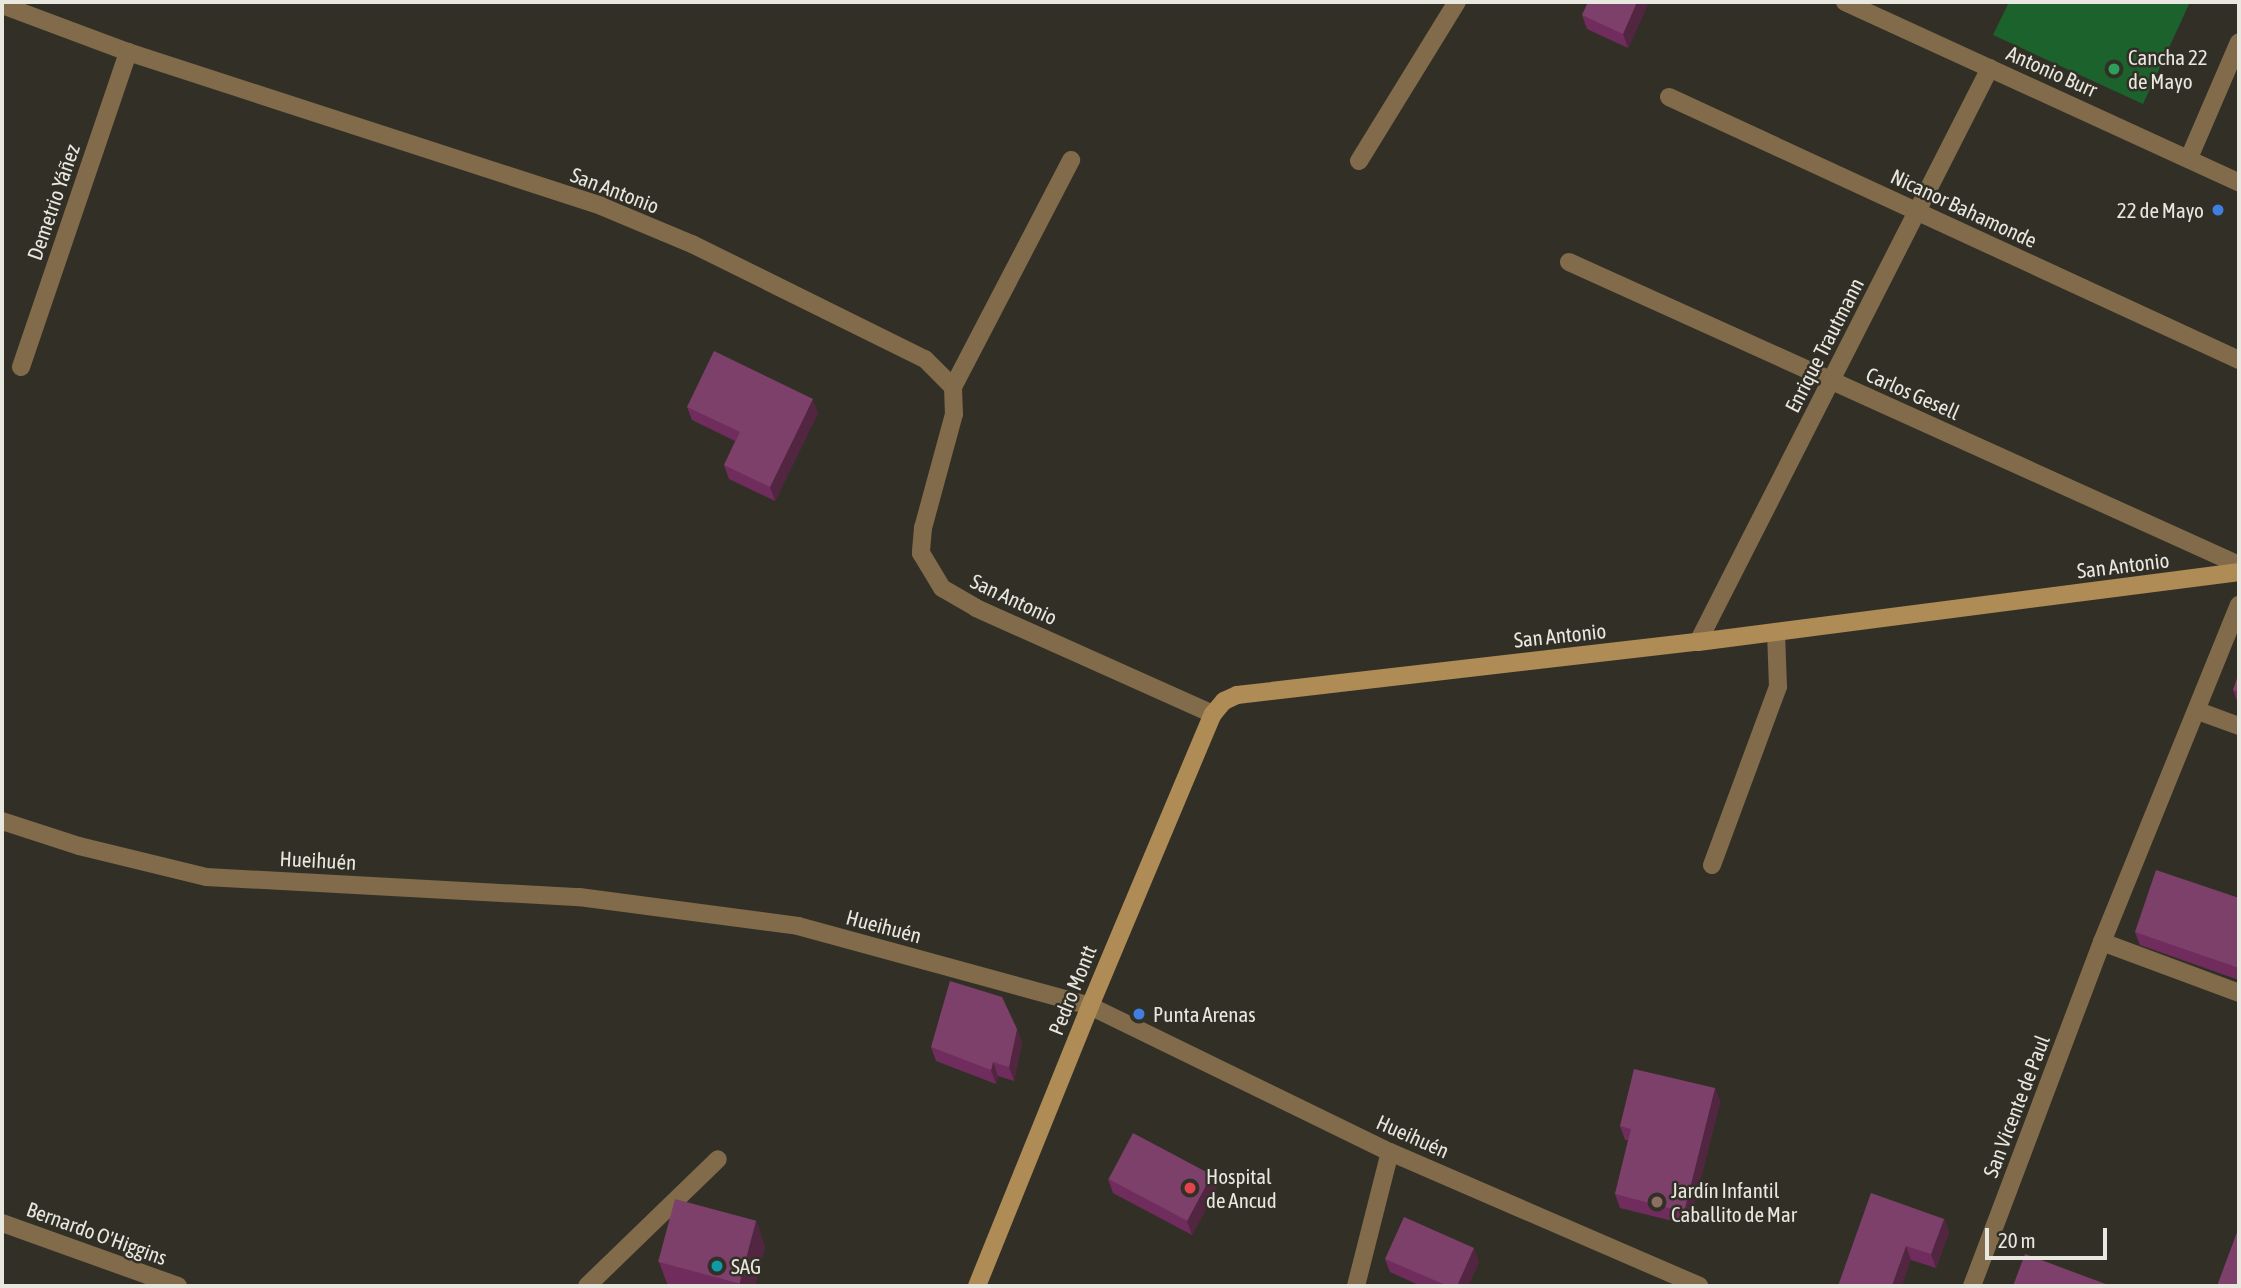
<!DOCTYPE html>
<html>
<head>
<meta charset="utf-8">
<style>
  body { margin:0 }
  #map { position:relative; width:2241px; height:1288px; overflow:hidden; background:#323026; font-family:"Asap Condensed",sans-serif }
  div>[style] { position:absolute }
  .green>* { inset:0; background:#1b622d }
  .lane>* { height:18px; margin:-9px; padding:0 9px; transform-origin:9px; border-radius:9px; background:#816b4a }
  .street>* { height:18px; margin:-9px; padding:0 9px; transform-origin:9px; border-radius:9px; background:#816b4a }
  .secondary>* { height:18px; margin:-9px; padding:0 9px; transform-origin:9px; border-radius:9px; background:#af8b56 }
  .wall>* { inset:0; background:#702c5d }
  .shaded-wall>* { inset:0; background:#522541 }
  .building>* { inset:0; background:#7d406b; transform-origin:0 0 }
  .dots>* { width:19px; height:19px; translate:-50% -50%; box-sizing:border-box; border:4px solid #323026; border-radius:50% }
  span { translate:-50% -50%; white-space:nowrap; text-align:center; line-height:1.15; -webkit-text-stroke:5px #323026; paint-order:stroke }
  .poi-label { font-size:21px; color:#e8e7e0 }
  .left { translate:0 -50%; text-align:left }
  .right { translate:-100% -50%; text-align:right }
  .street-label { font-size:21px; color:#e8e7e0 }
  .frame { position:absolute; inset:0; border:4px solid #e8e7e0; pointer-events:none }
  .scale { position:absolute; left:1985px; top:1228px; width:122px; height:32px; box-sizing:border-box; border:4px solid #e8e7e0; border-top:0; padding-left:9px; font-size:21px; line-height:24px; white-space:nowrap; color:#e8e7e0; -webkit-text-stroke:5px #323026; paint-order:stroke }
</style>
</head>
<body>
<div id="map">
  <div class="green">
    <div style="clip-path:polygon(2009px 2px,2190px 2px,2143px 104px,1993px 35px)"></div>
  </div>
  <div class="lane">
    <div style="left:1359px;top:161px;width:187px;rotate:-58.4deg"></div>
    <div style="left:953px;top:387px;width:256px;rotate:-62.5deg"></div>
    <div style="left:1712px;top:865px;width:190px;rotate:-69.7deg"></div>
    <div style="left:1778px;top:687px;width:55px;rotate:-92.1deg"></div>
    <div style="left:587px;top:1286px;width:182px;rotate:-44.1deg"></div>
    <div style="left:1356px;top:1286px;width:138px;rotate:-75.8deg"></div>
  </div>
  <div class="street">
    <div style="left:1845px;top:2px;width:433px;rotate:24.6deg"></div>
    <div style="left:2px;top:5px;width:134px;rotate:20.5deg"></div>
    <div style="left:128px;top:52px;width:497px;rotate:18deg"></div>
    <div style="left:601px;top:206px;width:99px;rotate:22.7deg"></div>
    <div style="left:692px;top:244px;width:260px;rotate:26.3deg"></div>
    <div style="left:925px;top:359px;width:40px;rotate:45deg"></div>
    <div style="left:953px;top:387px;width:27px;rotate:88deg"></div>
    <div style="left:954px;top:414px;width:118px;rotate:105.2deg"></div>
    <div style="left:923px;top:528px;width:25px;rotate:95deg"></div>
    <div style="left:921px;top:553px;width:41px;rotate:59deg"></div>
    <div style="left:942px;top:588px;width:39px;rotate:30deg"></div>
    <div style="left:976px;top:608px;width:260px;rotate:24.1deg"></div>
    <div style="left:1669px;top:97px;width:628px;rotate:24.77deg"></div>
    <div style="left:2189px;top:158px;width:126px;rotate:-66.7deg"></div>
    <div style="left:1569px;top:262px;width:735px;rotate:24.33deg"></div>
    <div style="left:21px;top:367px;width:333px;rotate:-71.2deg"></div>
    <div style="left:1698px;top:642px;width:644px;rotate:-63.04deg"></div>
    <div style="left:2198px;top:711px;width:44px;rotate:20.1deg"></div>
    <div style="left:2px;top:821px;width:81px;rotate:18deg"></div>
    <div style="left:79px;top:846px;width:131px;rotate:13.7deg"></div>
    <div style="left:206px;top:877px;width:374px;rotate:3.1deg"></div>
    <div style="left:579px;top:897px;width:221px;rotate:7.5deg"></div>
    <div style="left:798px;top:926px;width:303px;rotate:15.3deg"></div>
    <div style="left:1090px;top:1006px;width:334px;rotate:26deg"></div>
    <div style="left:1390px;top:1152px;width:337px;rotate:23.4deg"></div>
    <div style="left:2102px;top:942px;width:146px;rotate:20.4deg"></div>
    <div style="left:2px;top:1223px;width:187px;rotate:19.7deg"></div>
    <div style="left:1972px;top:1286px;width:368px;rotate:-69.3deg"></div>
    <div style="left:2102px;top:942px;width:364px;rotate:-67.9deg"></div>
  </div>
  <div class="secondary">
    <div style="left:977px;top:1286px;width:302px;rotate:-68deg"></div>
    <div style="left:1090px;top:1006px;width:317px;rotate:-67.2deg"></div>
    <div style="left:1213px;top:714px;width:17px;rotate:-50deg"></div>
    <div style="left:1224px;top:701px;width:14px;rotate:-25deg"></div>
    <div style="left:1237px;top:695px;width:464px;rotate:-6.6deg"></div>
    <div style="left:1698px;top:642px;width:546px;rotate:-7.37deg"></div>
  </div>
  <div class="wall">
    <div style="clip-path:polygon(1649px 2px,1628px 48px,1587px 29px,1582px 15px)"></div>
    <div style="clip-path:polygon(687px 407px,818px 413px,775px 501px,729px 479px,724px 465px,735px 441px,692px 420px)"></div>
    <div style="clip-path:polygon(2239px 673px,2239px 704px,2238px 704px,2233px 690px)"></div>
    <div style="clip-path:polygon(2239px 898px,2239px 980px,2140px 945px,2135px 932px)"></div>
    <div style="clip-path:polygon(1017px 1029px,1022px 1043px,1014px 1081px,998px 1076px,996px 1084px,936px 1061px,931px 1047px)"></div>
    <div style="clip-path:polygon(1715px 1088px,1720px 1102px,1689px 1225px,1620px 1208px,1615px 1194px,1628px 1140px,1625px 1140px,1620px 1126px)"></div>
    <div style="clip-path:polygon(1108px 1179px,1217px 1189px,1192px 1235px,1113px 1193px)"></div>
    <div style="clip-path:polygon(1944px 1219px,1949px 1232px,1936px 1268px,1911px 1260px,1838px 1286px)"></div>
    <div style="clip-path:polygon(765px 1246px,755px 1286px,668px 1286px,659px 1262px)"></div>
    <div style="clip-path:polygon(1385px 1259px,1479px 1262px,1468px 1286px,1421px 1286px,1390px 1272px)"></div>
  </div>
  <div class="shaded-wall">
    <div style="clip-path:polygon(1637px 2px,1649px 2px,1628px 48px,1623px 34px)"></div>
    <div style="clip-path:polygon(813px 399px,818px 413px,775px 501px,770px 487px)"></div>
    <div style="clip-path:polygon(1017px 1029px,1022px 1043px,1014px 1081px,1009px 1067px)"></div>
    <div style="clip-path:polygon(993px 1062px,998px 1076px,996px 1084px,991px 1070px)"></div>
    <div style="clip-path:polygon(1715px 1088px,1720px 1102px,1689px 1225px,1684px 1212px)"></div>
    <div style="clip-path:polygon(1212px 1175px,1217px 1189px,1192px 1235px,1187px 1221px)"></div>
    <div style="clip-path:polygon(1944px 1219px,1949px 1232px,1936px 1268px,1931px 1254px)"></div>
    <div style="clip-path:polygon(756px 1220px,765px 1246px,755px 1286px,741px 1286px,740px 1283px)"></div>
    <div style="clip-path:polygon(1906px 1246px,1911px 1260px,1902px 1286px,1892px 1286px)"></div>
    <div style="clip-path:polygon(1474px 1248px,1479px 1262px,1468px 1286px,1457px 1286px)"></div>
  </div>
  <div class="building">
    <div style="clip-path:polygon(1588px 2px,1637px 2px,1623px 34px,1582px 15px)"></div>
    <div style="clip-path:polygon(714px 351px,813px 399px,770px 487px,724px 465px,740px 432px,687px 407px)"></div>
    <div style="clip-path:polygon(2239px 673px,2239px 692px,2233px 690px)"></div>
    <div style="clip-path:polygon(2156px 870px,2239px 898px,2239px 968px,2135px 932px)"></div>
    <div style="clip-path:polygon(950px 981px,1002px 997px,1017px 1029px,1009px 1067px,993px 1062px,991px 1070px,931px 1047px)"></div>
    <div style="clip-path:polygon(1634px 1069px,1715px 1088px,1684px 1212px,1615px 1194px,1631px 1129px,1620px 1126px)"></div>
    <div style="left:1133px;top:1133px;width:89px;height:52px;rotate:28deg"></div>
    <div style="clip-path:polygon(1871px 1193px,1944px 1219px,1931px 1254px,1906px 1246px,1892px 1286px,1838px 1286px)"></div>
    <div style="left:675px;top:1199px;width:84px;height:65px;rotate:15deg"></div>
    <div style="clip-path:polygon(1404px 1217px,1474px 1248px,1457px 1286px,1448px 1286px,1385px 1259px)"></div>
    <div style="clip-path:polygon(2239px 1227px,2239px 1286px,2217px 1286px)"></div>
    <div style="clip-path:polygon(2025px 1254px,2111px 1286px,2013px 1286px)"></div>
  </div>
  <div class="dots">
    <div style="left:2114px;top:69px;background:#2e9e5b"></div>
    <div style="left:2218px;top:210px;background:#3f7fe0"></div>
    <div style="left:1139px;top:1014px;background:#3f7fe0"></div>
    <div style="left:1190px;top:1188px;background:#e0444e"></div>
    <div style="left:1657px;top:1202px;background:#8d6e63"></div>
    <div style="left:717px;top:1266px;background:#0f9aa8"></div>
  </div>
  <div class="poi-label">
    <span class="left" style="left:2128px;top:69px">Cancha 22<br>de Mayo</span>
    <span class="right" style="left:2204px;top:210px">22 de Mayo</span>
    <span class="left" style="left:1153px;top:1014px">Punta Arenas</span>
    <span class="left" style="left:1206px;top:1188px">Hospital<br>de Ancud</span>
    <span class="left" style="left:1671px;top:1202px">Jardín Infantil<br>Caballito de Mar</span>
    <span class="left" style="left:731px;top:1266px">SAG</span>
  </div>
  <div class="street-label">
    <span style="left:2052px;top:71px;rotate:24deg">Antonio Burr</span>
    <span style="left:615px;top:190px;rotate:21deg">San Antonio</span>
    <span style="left:53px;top:202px;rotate:-71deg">Demetrio Yáñez</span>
    <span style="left:1964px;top:208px;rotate:25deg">Nicanor Bahamonde</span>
    <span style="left:1824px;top:345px;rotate:-63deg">Enrique Trautmann</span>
    <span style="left:1913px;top:393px;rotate:24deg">Carlos Gesell</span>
    <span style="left:2123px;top:565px;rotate:-7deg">San Antonio</span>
    <span style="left:1014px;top:599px;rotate:25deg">San Antonio</span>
    <span style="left:1560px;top:635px;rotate:-6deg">San Antonio</span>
    <span style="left:318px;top:860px;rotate:3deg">Hueihuén</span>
    <span style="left:884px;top:926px;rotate:15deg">Hueihuén</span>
    <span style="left:1072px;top:990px;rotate:-68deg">Pedro Montt</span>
    <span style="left:2016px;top:1106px;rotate:-69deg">San Vicente de Paul</span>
    <span style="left:1413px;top:1136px;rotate:24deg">Hueihuén</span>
    <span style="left:97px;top:1233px;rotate:20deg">Bernardo O'Higgins</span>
  </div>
  <div class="frame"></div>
  <div class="scale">20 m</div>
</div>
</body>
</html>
